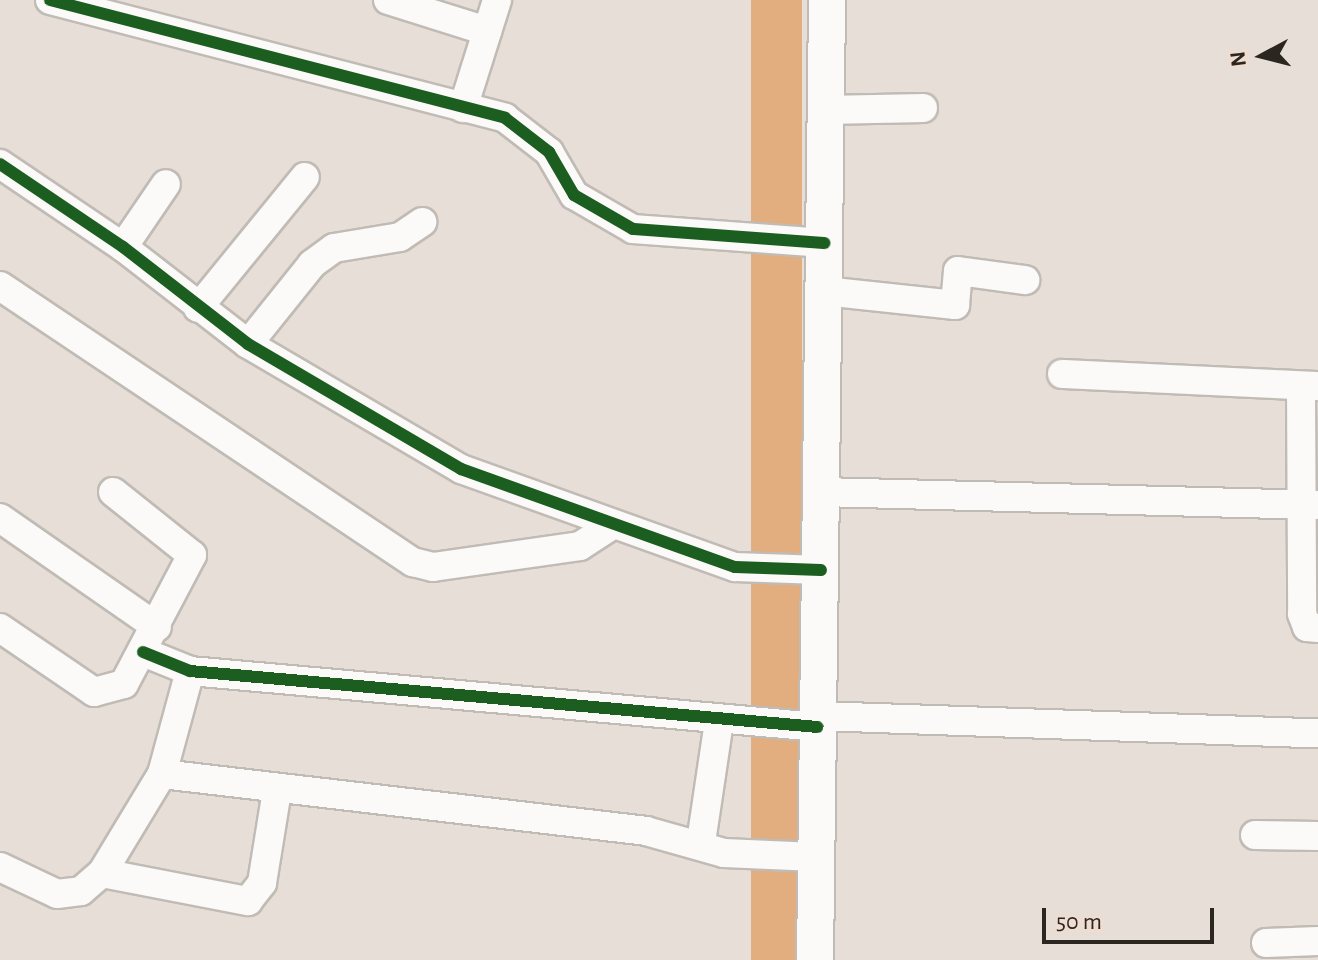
<!DOCTYPE html>
<html>
<head>
<meta charset="utf-8">
<style>
  body { margin:0 }
  #map { position:relative; width:1318px; height:960px; overflow:hidden; background:#e7ded7; font-family:"Alegreya Sans",sans-serif }
  div>[style] { position:absolute }
  .water>* { inset:0; background:#e2ae7f; transform-origin:0 0 }
  .roads { filter:drop-shadow(2px 0 #c1bbb5) drop-shadow(-2px 0 #c1bbb5) drop-shadow(0 2px #c1bbb5) drop-shadow(0 -2px #c1bbb5) }
  .minor>* { height:28px; margin:-14px; padding:0 14px; transform-origin:14px; border-radius:14px; background:#fbfaf9 }
  .major>* { height:36px; margin:-18px; padding:0 18px; transform-origin:18px; border-radius:18px; background:#fbfaf9 }
  .cycleway>* { height:12px; margin:-6px; padding:0 6px; transform-origin:6px; border-radius:6px; background:#1b5e20 }
  span { translate:-50% -50%; white-space:nowrap; text-align:center; line-height:1.15; -webkit-text-stroke:8px #eeddd0; paint-order:stroke }
  .north { position:absolute; left:1222px; top:16px; width:80px; height:80px; -webkit-text-stroke:6px #eeddd0; paint-order:stroke; rotate:263deg; font-size:22px; font-weight:700; line-height:32px; text-align:center; color:#2c2621 }
  .north::after { content:''; display:block; margin:auto; width:28px; height:36px; background:#2c2621; clip-path:polygon(50% 0,100% 100%,50% 72%,0 100%) }
  .scale { position:absolute; left:1042px; top:908px; width:172px; height:36px; box-sizing:border-box; border:4px solid #2c2621; border-top:0; padding-left:10px; font-size:24px; line-height:28px; white-space:nowrap; color:#2c2621; -webkit-text-stroke:6px #eeddd0; paint-order:stroke }
</style>
</head>
<body>
<div id="map">
  <div class="water">
    <div style="left:751px;top:0;width:51px;height:960px"></div>
  </div>
  <div class="roads">
    <div class="minor">
      <div style="left:50px;top:0;width:470px;rotate:14.5deg"></div>
      <div style="left:505px;top:118px;width:56px;rotate:37.7deg"></div>
      <div style="left:549px;top:152px;width:50px;rotate:59.8deg"></div>
      <div style="left:574px;top:195px;width:68px;rotate:30deg"></div>
      <div style="left:633px;top:229px;width:192px;rotate:4.2deg"></div>
      <div style="left:388px;top:0;width:104px;rotate:17.4deg"></div>
      <div style="left:463px;top:108px;width:113px;rotate:-72.5deg"></div>
      <div style="left:826px;top:110px;width:97px;rotate:-1.2deg"></div>
      <div style="left:0;top:164px;width:148px;rotate:34deg"></div>
      <div style="left:123px;top:247px;width:158px;rotate:37.8deg"></div>
      <div style="left:248px;top:344px;width:247px;rotate:30.4deg"></div>
      <div style="left:461px;top:469px;width:291px;rotate:19.7deg"></div>
      <div style="left:735px;top:567px;width:86px;rotate:2deg"></div>
      <div style="left:123px;top:247px;width:76px;rotate:-55.7deg"></div>
      <div style="left:0;top:286px;width:497px;rotate:33.8deg"></div>
      <div style="left:413px;top:562px;width:21px;rotate:14deg"></div>
      <div style="left:433px;top:567px;width:148px;rotate:-8.1deg"></div>
      <div style="left:580px;top:546px;width:33px;rotate:-33deg"></div>
      <div style="left:824px;top:291px;width:132px;rotate:6.1deg"></div>
      <div style="left:955px;top:305px;width:34px;rotate:-85deg"></div>
      <div style="left:958px;top:271px;width:68px;rotate:7.7deg"></div>
      <div style="left:198px;top:308px;width:169px;rotate:-50.8deg"></div>
      <div style="left:248px;top:344px;width:102px;rotate:-51.3deg"></div>
      <div style="left:312px;top:264px;width:27px;rotate:-36deg"></div>
      <div style="left:334px;top:248px;width:67px;rotate:-9.5deg"></div>
      <div style="left:400px;top:237px;width:27px;rotate:-34deg"></div>
      <div style="left:1062px;top:374px;width:256px;rotate:2.7deg"></div>
      <div style="left:1301px;top:386px;width:228px;rotate:89.7deg"></div>
      <div style="left:1302px;top:614px;width:14px;rotate:69deg"></div>
      <div style="left:1307px;top:627px;width:11px;rotate:5deg"></div>
      <div style="left:821px;top:492px;width:497px;rotate:1.5deg"></div>
      <div style="left:0;top:518px;width:191px;rotate:34.8deg"></div>
      <div style="left:0;top:628px;width:114px;rotate:34.2deg"></div>
      <div style="left:94px;top:692px;width:31px;rotate:-15deg"></div>
      <div style="left:124px;top:684px;width:146px;rotate:-62.2deg"></div>
      <div style="left:192px;top:555px;width:101px;rotate:-141.4deg"></div>
      <div style="left:143px;top:652px;width:51px;rotate:22deg"></div>
      <div style="left:190px;top:671px;width:630px;rotate:5.1deg"></div>
      <div style="left:819px;top:716px;width:499px;rotate:2deg"></div>
      <div style="left:162px;top:774px;width:487px;rotate:6.7deg"></div>
      <div style="left:646px;top:831px;width:81px;rotate:15.8deg"></div>
      <div style="left:724px;top:853px;width:92px;rotate:2.5deg"></div>
      <div style="left:1255px;top:835px;width:63px;rotate:0.9deg"></div>
      <div style="left:701px;top:842px;width:122px;rotate:-81.5deg"></div>
      <div style="left:0;top:867px;width:63px;rotate:25.3deg"></div>
      <div style="left:57px;top:894px;width:24px;rotate:-7deg"></div>
      <div style="left:81px;top:891px;width:28px;rotate:-41deg"></div>
      <div style="left:102px;top:873px;width:116px;rotate:-58.8deg"></div>
      <div style="left:162px;top:774px;width:107px;rotate:-74.8deg"></div>
      <div style="left:102px;top:873px;width:149px;rotate:10.9deg"></div>
      <div style="left:248px;top:901px;width:23px;rotate:-52deg"></div>
      <div style="left:262px;top:883px;width:94px;rotate:-80.8deg"></div>
      <div style="left:1266px;top:943px;width:52px;rotate:-2.2deg"></div>
    </div>
    <div class="major">
      <div style="left:815px;top:960px;width:960px;rotate:-89.28deg"></div>
    </div>
  </div>
  <div class="cycleway">
    <div style="left:50px;top:0;width:470px;rotate:14.5deg"></div>
    <div style="left:505px;top:118px;width:56px;rotate:37.7deg"></div>
    <div style="left:549px;top:152px;width:50px;rotate:59.8deg"></div>
    <div style="left:574px;top:195px;width:68px;rotate:30deg"></div>
    <div style="left:633px;top:229px;width:192px;rotate:4.2deg"></div>
    <div style="left:0;top:164px;width:148px;rotate:34deg"></div>
    <div style="left:123px;top:247px;width:158px;rotate:37.8deg"></div>
    <div style="left:248px;top:344px;width:247px;rotate:30.4deg"></div>
    <div style="left:461px;top:469px;width:291px;rotate:19.7deg"></div>
    <div style="left:735px;top:567px;width:86px;rotate:2deg"></div>
    <div style="left:143px;top:652px;width:51px;rotate:22deg"></div>
    <div style="left:190px;top:671px;width:630px;rotate:5.1deg"></div>
  </div>
  <div class="north">N</div>
  <div class="scale">50 m</div>
</div>
</body>
</html>
